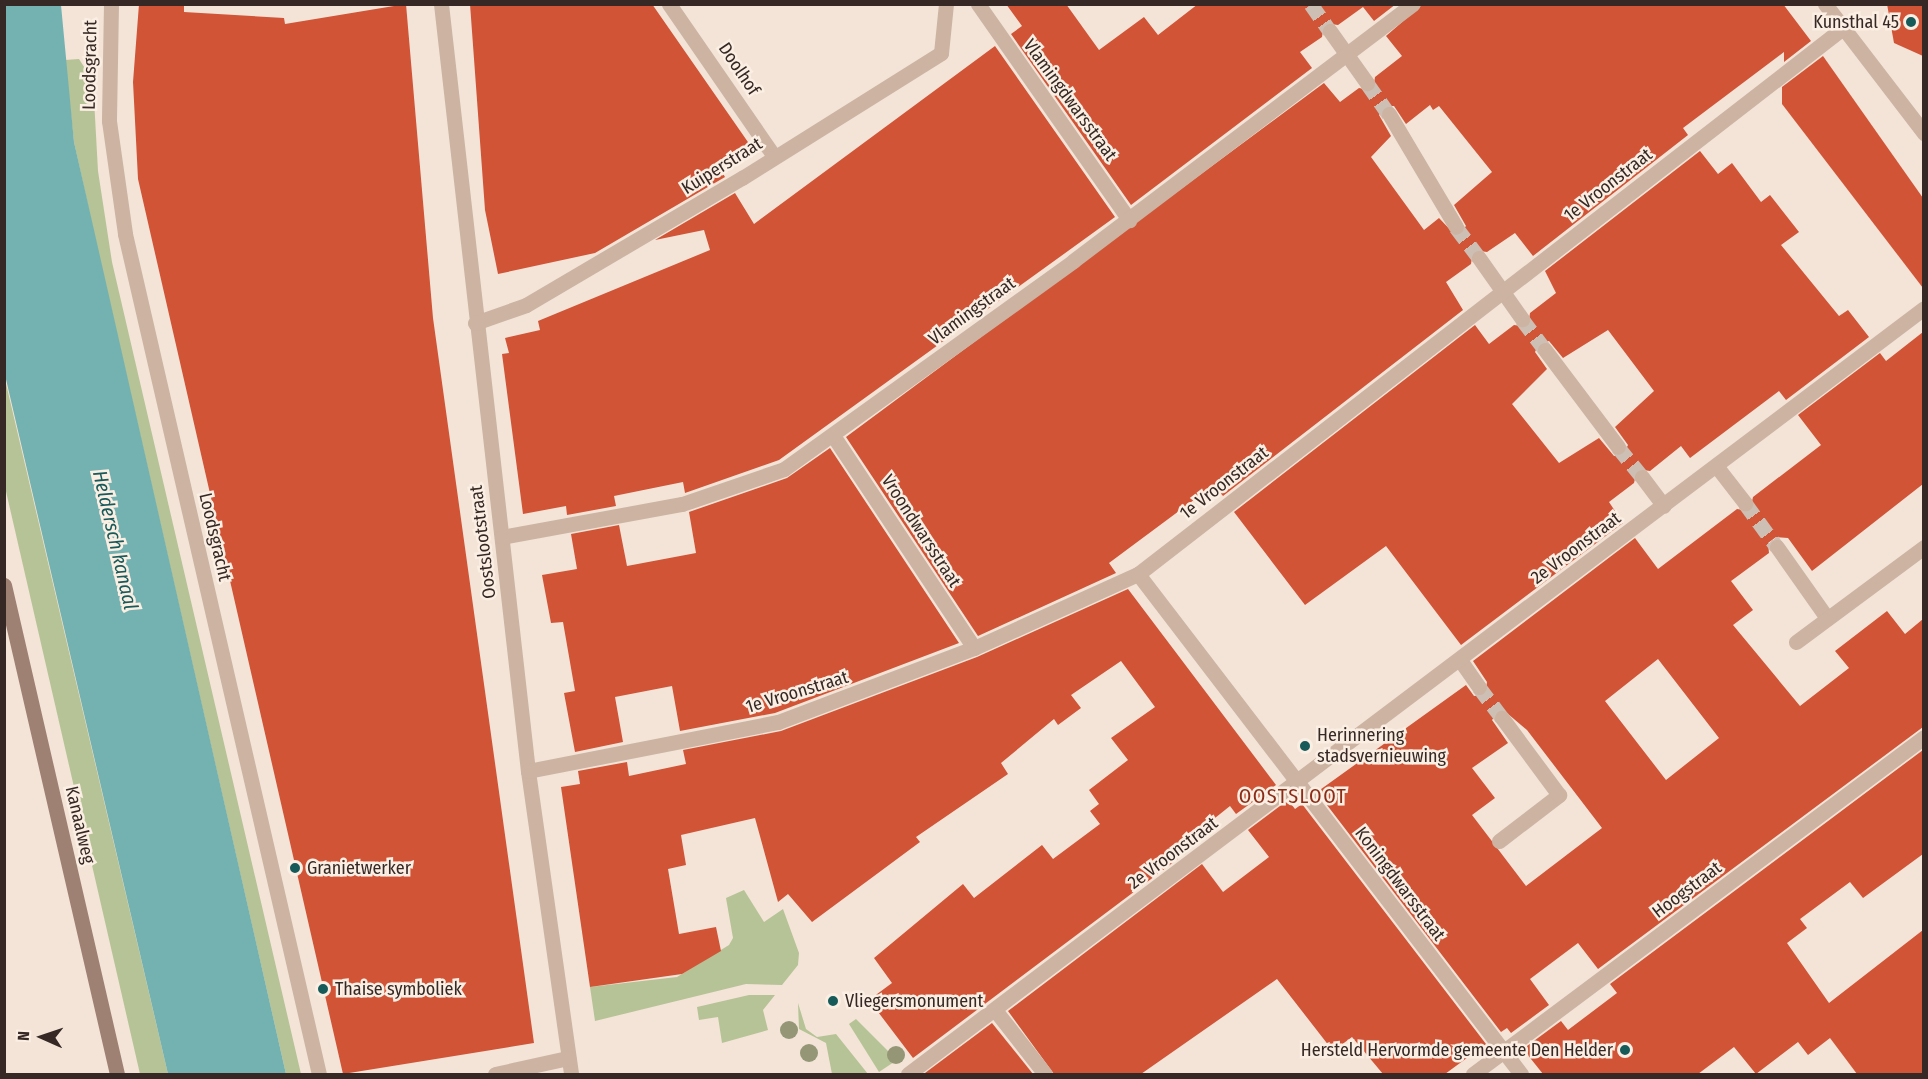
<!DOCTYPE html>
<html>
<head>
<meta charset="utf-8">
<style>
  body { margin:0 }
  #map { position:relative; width:1928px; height:1079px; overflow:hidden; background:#f3e4d7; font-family:"Fira Sans Condensed",sans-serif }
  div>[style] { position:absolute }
  .green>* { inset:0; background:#b6c396 }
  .water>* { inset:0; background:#73b2b1 }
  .building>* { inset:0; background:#d15437 }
  .street-tunnel>* { height:15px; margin-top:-7.5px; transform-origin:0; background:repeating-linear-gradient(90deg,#cdbfb3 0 15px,transparent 0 23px) }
  .street>* { height:15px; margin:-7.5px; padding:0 7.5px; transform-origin:7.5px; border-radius:7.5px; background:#ccb3a2 }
  .secondary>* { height:15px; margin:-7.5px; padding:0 7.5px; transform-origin:7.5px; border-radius:7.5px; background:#9f8173 }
  .trees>* { width:18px; height:18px; margin:-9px; border-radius:50%; background:#949676 }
  .dots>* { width:16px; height:16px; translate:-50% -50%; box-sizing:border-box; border:3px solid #fbeee3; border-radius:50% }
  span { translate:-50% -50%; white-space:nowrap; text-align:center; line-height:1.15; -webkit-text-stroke:5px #fbeee3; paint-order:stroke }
  .poi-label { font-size:18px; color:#362925 }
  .right { translate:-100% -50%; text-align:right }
  .left { translate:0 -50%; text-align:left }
  .street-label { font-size:18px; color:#362925 }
  .water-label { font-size:20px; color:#175a5a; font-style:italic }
  .neighbourhood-label { font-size:20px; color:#8b2c17; letter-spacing:1.5px }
  .frame { position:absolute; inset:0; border:6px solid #362925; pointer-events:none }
  .north { position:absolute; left:12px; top:1007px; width:60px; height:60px; -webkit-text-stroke:4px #fbeee3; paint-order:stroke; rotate:273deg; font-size:16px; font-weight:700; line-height:24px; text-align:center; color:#362925 }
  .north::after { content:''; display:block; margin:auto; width:21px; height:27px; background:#362925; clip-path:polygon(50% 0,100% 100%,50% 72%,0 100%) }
</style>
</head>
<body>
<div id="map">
  <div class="green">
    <div style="clip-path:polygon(79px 59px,93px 81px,98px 171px,112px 262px,301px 1074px,286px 1074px,94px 233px,74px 142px,65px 60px)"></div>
    <div style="clip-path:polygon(4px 375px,168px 1074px,140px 1074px,5px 487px)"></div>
    <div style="clip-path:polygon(744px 890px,764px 922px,783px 909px,799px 953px,798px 965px,782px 985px,746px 984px,595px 1021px,590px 987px,677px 977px,729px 945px,733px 938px,726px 898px)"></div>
    <div style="clip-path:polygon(749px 995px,775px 995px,763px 1010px,768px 1030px,722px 1043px,718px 1017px,699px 1020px,697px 1007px)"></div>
    <div style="clip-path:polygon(798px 1003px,806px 1029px,817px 1037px,836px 1034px,868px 1074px,832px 1074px,826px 1043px,799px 1029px)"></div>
    <div style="clip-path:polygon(856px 1019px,897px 1060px,879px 1072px,849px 1024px)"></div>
  </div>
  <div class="water">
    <div style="clip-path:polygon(4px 5px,61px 5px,74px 142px,286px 1074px,168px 1074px,5px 375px)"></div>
  </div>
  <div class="building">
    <div style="clip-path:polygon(139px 4px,184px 4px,184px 12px,284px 18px,285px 24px,406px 4px,433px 318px,534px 1043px,343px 1074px,138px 179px,133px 82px)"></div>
    <div style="clip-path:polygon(470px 4px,652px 4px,750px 145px,719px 167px,725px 177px,595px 253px,498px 274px,485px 210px)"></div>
    <div style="clip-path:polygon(1006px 4px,1066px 4px,1099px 50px,1144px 17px,1158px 35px,1198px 4px,1396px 4px,1374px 21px,1363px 7px,1338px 25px,1324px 23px,1322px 37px,1300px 52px,1312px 68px,1131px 205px,1011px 34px,1022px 26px)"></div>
    <div style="clip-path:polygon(evenodd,1423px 4px,1783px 4px,1811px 41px,1784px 62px,1784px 52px,1683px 128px,1688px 135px,1533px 256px,1515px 233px,1487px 252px,1473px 250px,1471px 264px,1446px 282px,1463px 310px,1223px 496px,1214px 485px,1109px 563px,1116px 573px,978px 636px,846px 437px,1324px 83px,1340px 102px,1359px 88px,1373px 91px,1375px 77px,1402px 56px,1386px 36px,1423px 4px,1430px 105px,1433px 110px,1439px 106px,1492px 172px,1454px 205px,1466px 226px,1457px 237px,1439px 218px,1424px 230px,1371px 157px,1391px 136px,1379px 115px,1384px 106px,1394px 106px,1406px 124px,1430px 105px)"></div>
    <div style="clip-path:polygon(1887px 4px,1923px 4px,1923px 56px,1894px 43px)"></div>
    <div style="clip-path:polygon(995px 46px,1115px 217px,779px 460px,685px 493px,683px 482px,614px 496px,616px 506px,567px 515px,566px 506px,523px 514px,502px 354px,509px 353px,505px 338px,540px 330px,538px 321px,710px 250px,704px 230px,655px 240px,735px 193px,754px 224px)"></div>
    <div style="clip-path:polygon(1823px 56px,1923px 198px,1923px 288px,1782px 104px,1782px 87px)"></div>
    <div style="clip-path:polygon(evenodd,1700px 151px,1718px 174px,1732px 163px,1761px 202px,1770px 195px,1799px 232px,1781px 245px,1839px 316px,1848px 310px,1869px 337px,1786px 400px,1779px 391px,1690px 458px,1681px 446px,1650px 471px,1637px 469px,1634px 483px,1609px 502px,1623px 523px,1461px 645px,1386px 546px,1305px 605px,1234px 512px,1475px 325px,1489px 344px,1514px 325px,1528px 327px,1530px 313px,1556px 293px,1545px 271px,1700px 151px,1608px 330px,1654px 391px,1615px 427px,1628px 445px,1623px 455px,1614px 456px,1599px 438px,1559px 463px,1512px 404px,1547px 369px,1535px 352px,1539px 343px,1549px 341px,1563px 358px,1608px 330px)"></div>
    <div style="clip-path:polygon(evenodd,1923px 332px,1923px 484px,1812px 571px,1788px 538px,1776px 537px,1768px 543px,1769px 553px,1731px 581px,1753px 610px,1733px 625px,1800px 706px,1849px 668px,1835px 651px,1887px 611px,1905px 634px,1923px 619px,1923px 727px,1598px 969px,1578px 943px,1530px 979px,1549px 1005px,1511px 1033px,1507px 1028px,1501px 1032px,1317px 792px,1466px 685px,1474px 696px,1485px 695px,1487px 682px,1473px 661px,1635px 538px,1658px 569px,1737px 509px,1750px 511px,1753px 497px,1821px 445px,1798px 415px,1880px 353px,1886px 361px,1923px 332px,1658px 659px,1719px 738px,1666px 780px,1605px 701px,1658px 659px,1923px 332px,1501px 708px,1527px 730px,1602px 828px,1526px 886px,1472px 815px,1495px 798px,1472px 768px,1508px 743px,1492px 720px,1501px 708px)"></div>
    <div style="clip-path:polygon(830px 448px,959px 643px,775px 713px,680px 731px,672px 686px,615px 697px,623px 742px,575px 752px,564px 693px,575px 691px,563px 622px,551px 623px,542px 575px,577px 569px,571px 534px,619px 525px,627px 566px,696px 553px,689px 512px,787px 478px)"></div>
    <div style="clip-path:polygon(1128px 589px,1276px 785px,1236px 814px,1230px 806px,1185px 842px,1191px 849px,913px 1058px,869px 1000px,892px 983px,874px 958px,963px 884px,974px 898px,1042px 845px,1053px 859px,1100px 824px,1090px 811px,1099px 804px,1089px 790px,1128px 760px,1111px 738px,1155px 707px,1121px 661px,1071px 695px,1081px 708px,1058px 725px,1054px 719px,1001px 763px,1008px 774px,916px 837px,920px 842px,812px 922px,788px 894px,778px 902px,755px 818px,681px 835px,686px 865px,668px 869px,679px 934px,716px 927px,721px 951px,682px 974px,590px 987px,561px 787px,580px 784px,578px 771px,627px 762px,629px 776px,686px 764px,683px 750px,781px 731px,977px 657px)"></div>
    <div style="clip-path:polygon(1923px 750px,1923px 854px,1863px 898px,1850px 882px,1800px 919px,1807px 928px,1787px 943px,1829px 1003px,1923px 930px,1923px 1074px,1857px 1074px,1830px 1038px,1808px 1055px,1798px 1042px,1756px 1074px,1734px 1047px,1698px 1074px,1543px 1074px,1523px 1049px,1561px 1021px,1568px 1030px,1617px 993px,1610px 984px)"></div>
    <div style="clip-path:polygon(1288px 800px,1295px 809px,1302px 804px,1486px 1044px,1445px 1074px,1383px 1074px,1352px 1037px,1333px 1051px,1277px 979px,1141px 1074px,1054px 1074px,1008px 1011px,1202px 864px,1223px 892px,1269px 857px,1248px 830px)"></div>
    <div style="clip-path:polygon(992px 1023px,1033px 1074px,925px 1073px)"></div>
  </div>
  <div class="street-tunnel">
    <div style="left:1311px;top:4px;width:33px;rotate:55deg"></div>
    <div style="left:1367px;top:83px;width:38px;rotate:55deg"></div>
    <div style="left:1456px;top:227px;width:39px;rotate:53deg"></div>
    <div style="left:1522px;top:319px;width:39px;rotate:53deg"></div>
    <div style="left:1618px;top:447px;width:38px;rotate:51deg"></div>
    <div style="left:1745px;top:503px;width:54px;rotate:54deg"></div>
    <div style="left:1479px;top:687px;width:39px;rotate:53deg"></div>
  </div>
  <div class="street">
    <div style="left:111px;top:4px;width:117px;rotate:91deg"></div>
    <div style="left:109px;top:121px;width:114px;rotate:81.9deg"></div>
    <div style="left:125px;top:234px;width:862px;rotate:77deg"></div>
    <div style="left:441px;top:4px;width:772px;rotate:83.53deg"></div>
    <div style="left:528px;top:771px;width:306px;rotate:81.9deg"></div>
    <div style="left:669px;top:4px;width:185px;rotate:55.4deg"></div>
    <div style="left:978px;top:4px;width:264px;rotate:55deg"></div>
    <div style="left:1825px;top:4px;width:163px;rotate:52.5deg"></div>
    <div style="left:1330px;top:31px;width:64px;rotate:54.6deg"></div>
    <div style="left:1389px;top:114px;width:131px;rotate:59.3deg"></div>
    <div style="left:1479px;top:258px;width:75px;rotate:54.8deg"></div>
    <div style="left:475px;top:323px;width:54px;rotate:-19.4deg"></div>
    <div style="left:526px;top:305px;width:251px;rotate:-30.5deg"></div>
    <div style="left:742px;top:178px;width:235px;rotate:-32.1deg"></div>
    <div style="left:941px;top:53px;width:49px;rotate:-84.2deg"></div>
    <div style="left:1545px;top:350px;width:121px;rotate:53deg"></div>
    <div style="left:834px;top:437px;width:253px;rotate:56.4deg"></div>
    <div style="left:1717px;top:467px;width:46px;rotate:52.1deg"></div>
    <div style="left:1642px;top:477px;width:36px;rotate:53deg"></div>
    <div style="left:502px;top:537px;width:183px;rotate:-10.4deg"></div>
    <div style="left:682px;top:504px;width:108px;rotate:-18.9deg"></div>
    <div style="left:784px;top:469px;width:356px;rotate:-35.7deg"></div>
    <div style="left:1073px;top:261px;width:426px;rotate:-37.1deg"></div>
    <div style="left:1777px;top:547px;width:87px;rotate:54.8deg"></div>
    <div style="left:1138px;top:574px;width:630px;rotate:52.55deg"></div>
    <div style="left:1796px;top:642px;width:159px;rotate:-36.6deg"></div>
    <div style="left:1460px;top:660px;width:33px;rotate:55deg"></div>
    <div style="left:528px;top:771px;width:255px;rotate:-11.1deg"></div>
    <div style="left:778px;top:722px;width:210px;rotate:-20.7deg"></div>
    <div style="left:974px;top:648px;width:180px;rotate:-24.3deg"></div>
    <div style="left:1138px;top:574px;width:892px;rotate:-37.76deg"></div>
    <div style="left:1499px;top:841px;width:76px;rotate:-37.5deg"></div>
    <div style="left:1559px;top:795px;width:96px;rotate:-126.5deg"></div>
    <div style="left:995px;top:1010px;width:81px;rotate:52deg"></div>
    <div style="left:495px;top:1074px;width:75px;rotate:-12.4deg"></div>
    <div style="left:908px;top:1074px;width:1272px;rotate:-37.01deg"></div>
    <div style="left:1473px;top:1074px;width:563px;rotate:-36.77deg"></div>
  </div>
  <div class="secondary">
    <div style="left:4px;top:585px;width:502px;rotate:76.99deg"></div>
  </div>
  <div class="trees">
    <div style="left:789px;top:1030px"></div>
    <div style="left:809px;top:1053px"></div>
    <div style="left:896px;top:1055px"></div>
  </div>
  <div class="dots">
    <div style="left:1911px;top:22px;background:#175a5a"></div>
    <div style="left:1305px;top:746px;background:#175a5a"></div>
    <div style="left:295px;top:868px;background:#175a5a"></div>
    <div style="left:323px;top:989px;background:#175a5a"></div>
    <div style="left:833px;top:1001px;background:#175a5a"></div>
    <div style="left:1625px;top:1050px;background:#175a5a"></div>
  </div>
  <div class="poi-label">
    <span class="right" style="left:1899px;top:22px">Kunsthal 45</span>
    <span class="left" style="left:1317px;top:746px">Herinnering<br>stadsvernieuwing</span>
    <span class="left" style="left:307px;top:868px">Granietwerker</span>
    <span class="left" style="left:335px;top:989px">Thaise symboliek</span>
    <span class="left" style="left:845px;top:1001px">Vliegersmonument</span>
    <span class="right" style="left:1613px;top:1050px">Hersteld Hervormde gemeente Den Helder</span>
  </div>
  <div class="street-label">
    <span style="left:90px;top:65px;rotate:-89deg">Loodsgracht</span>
    <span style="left:739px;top:69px;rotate:56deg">Doolhof</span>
    <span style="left:1070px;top:100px;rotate:54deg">Vlamingdwarsstraat</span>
    <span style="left:722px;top:166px;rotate:-32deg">Kuiperstraat</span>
    <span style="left:1608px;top:185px;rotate:-38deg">1e Vroonstraat</span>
    <span style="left:972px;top:311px;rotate:-36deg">Vlamingstraat</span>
    <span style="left:1224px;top:483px;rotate:-38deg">1e Vroonstraat</span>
    <span style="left:921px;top:531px;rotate:57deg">Vroondwarsstraat</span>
    <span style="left:215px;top:537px;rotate:77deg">Loodsgracht</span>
    <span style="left:483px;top:542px;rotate:-97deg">Oostslootstraat</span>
    <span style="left:1576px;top:548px;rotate:-37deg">2e Vroonstraat</span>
    <span style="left:797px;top:692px;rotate:-17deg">1e Vroonstraat</span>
    <span style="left:80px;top:825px;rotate:77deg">Kanaalweg</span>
    <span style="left:1173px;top:853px;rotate:-37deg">2e Vroonstraat</span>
    <span style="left:1400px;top:884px;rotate:53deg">Koningdwarsstraat</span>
    <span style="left:1687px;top:890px;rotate:-37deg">Hoogstraat</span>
  </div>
  <div class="water-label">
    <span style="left:115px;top:540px;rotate:77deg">Heldersch kanaal</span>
  </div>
  <div class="neighbourhood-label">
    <span style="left:1293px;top:796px">OOSTSLOOT</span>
  </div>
  <div class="frame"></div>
  <div class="north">N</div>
</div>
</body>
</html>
